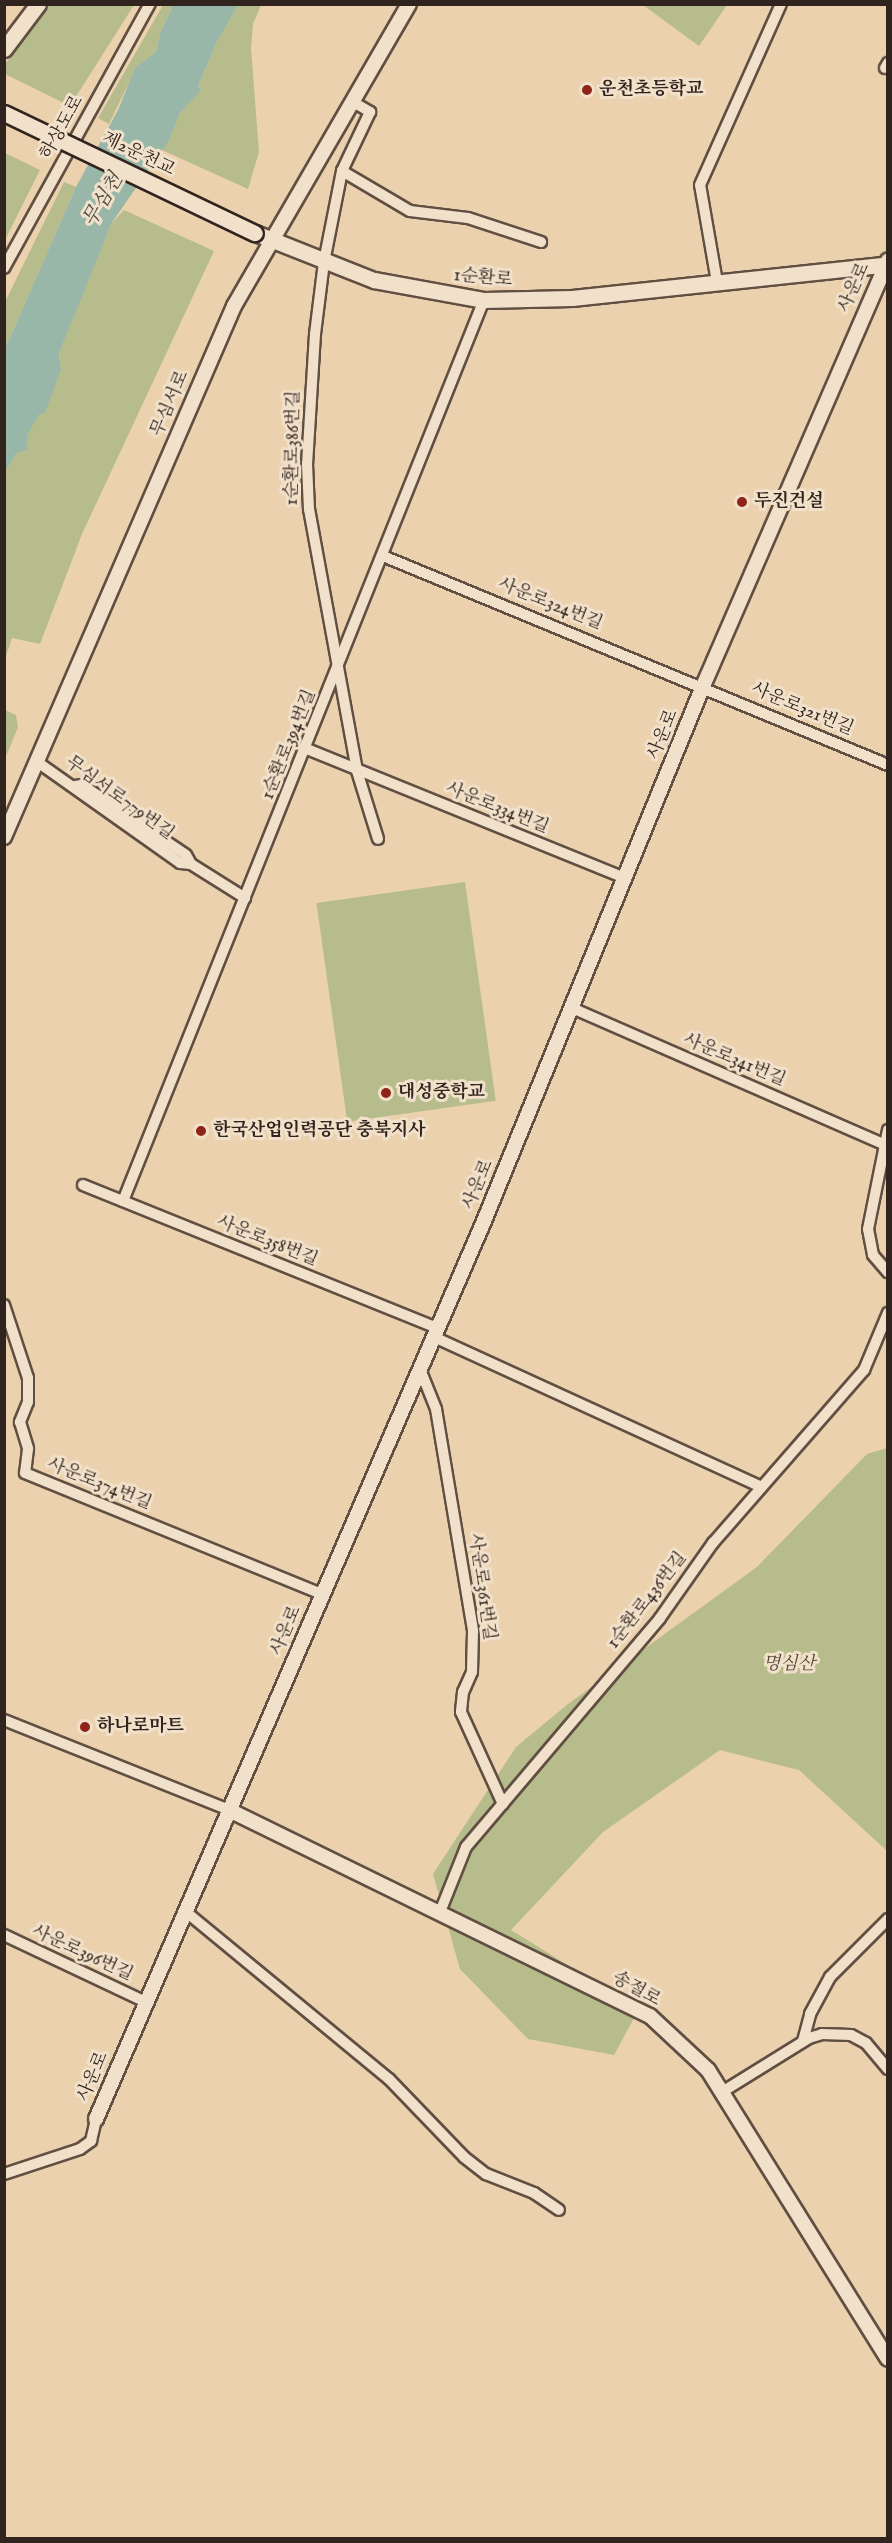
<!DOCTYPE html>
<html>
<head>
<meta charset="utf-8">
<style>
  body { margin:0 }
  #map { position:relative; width:892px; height:2543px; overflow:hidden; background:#ebd1ad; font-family:"IM FELL English","Noto Serif KR",serif }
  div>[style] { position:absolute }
  .green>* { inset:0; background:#b6bc8b; transform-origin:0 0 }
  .water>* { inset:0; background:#98b7a8 }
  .roads { filter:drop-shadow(2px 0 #604f42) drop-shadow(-2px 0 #604f42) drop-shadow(0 2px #604f42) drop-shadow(0 -2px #604f42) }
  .minor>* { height:10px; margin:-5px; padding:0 5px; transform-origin:5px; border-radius:5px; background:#f2e1ca }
  .tertiary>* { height:14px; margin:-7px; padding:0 7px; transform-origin:7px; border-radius:7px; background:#f2e1ca }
  .secondary>* { height:15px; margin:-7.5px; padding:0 7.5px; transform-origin:7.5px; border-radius:7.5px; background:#f2e1ca }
  .bridges { filter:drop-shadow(2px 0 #31241e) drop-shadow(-2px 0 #31241e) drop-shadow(0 2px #31241e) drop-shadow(0 -2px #31241e) }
  .secondary-bridge>* { height:15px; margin:-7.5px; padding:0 7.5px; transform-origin:7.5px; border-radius:7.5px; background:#f2e1ca }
  .dots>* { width:16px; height:16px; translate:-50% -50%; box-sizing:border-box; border:3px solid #f2e1ca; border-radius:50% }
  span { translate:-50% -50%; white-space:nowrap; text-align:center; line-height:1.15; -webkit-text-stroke:6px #f2e1ca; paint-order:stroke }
  .poi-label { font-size:18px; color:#31241e; font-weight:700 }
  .left { translate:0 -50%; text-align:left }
  .street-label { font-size:18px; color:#31241e }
  .park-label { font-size:18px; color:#524a39; font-style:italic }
  .water-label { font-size:20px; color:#4b4940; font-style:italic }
  .frame { position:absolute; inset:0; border:6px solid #31241e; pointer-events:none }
</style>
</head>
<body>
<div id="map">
  <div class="green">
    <div style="clip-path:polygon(45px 5px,134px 5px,70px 106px,5px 74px,6px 63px)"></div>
    <div style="clip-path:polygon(163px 5px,173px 5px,160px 33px,156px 52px,136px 68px,109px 124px,98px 118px)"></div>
    <div style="clip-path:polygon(238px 5px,261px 5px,253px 24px,251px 48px,259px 152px,248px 189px,162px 150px,180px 113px,200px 90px,198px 86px,217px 42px)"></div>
    <div style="clip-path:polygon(643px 5px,727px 5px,699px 46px)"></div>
    <div style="clip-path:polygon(5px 153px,40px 170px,5px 240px)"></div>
    <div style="clip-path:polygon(64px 182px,76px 187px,5px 349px,5px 302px)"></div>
    <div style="clip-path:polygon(124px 210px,214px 251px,82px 534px,40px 644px,12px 638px,5px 659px,5px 473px,16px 452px,27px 450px,27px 436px,61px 369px,59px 353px,86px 282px,111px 224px)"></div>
    <div style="clip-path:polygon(5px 710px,16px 715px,18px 727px,5px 759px)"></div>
    <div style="left:465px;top:882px;width:221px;height:150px;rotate:82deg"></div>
    <div style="clip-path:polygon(887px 1448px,887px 1851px,799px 1770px,720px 1750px,603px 1832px,511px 1930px,639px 2009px,614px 2055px,528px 2039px,460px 1969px,433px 1874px,516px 1747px,568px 1704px,757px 1567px,867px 1454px)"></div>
  </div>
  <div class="water">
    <div style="clip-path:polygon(173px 5px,238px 5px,217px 42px,198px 86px,201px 90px,180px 113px,169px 140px,111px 224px,59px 353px,61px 369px,45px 413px,39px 414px,27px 436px,27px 450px,16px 453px,5px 473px,5px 349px,76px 187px,118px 110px,135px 68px,156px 52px,160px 33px)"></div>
  </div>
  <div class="roads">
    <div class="minor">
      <div style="left:885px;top:68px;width:6px;rotate:-59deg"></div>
      <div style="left:353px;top:102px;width:20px;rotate:30deg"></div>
      <div style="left:370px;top:112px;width:65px;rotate:115.4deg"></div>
      <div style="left:342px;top:171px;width:93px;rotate:101.2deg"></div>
      <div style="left:324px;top:262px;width:73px;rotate:97.1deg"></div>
      <div style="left:315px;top:334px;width:130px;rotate:93.5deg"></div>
      <div style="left:307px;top:464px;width:45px;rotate:87.5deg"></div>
      <div style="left:309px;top:509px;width:266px;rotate:79.6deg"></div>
      <div style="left:357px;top:771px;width:71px;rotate:72.8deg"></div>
      <div style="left:342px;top:171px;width:79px;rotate:30.5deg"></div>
      <div style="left:410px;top:211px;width:58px;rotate:6.9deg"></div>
      <div style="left:468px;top:218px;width:77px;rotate:18.2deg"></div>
      <div style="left:4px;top:268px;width:302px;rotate:-61.1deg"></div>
      <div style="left:717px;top:282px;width:98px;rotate:-99.9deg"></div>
      <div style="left:700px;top:185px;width:198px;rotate:-65.9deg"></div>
      <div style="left:383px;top:556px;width:547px;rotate:22.48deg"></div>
      <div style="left:307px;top:749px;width:343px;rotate:22.1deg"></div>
      <div style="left:36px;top:761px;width:176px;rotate:35.3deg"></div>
      <div style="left:180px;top:863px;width:11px;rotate:5deg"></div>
      <div style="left:191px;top:864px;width:64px;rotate:32.2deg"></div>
      <div style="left:75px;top:786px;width:7px;rotate:-8deg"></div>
      <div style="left:82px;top:785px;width:125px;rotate:33.9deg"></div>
      <div style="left:186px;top:855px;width:10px;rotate:61deg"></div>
      <div style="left:572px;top:1008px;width:345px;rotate:23.6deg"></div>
      <div style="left:888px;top:1130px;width:101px;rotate:101.4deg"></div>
      <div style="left:868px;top:1229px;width:26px;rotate:79deg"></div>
      <div style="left:873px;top:1255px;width:23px;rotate:49deg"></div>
      <div style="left:83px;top:1185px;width:382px;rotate:22deg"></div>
      <div style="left:123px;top:1201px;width:971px;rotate:-68.17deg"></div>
      <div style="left:4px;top:1305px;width:77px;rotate:71.8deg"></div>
      <div style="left:28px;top:1378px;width:24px;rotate:90deg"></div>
      <div style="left:28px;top:1402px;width:22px;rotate:112deg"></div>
      <div style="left:20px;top:1422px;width:28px;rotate:73deg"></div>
      <div style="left:28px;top:1449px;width:24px;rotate:97deg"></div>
      <div style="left:25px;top:1473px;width:321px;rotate:22.2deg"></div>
      <div style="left:434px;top:1337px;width:360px;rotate:24.6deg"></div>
      <div style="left:420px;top:1369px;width:43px;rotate:68.2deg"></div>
      <div style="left:436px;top:1409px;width:225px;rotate:80.5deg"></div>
      <div style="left:473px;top:1631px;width:41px;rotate:91.4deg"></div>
      <div style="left:472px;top:1672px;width:22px;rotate:114deg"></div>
      <div style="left:463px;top:1692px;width:20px;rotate:96deg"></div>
      <div style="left:461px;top:1712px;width:101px;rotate:65.5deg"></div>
      <div style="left:4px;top:1720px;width:242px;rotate:21.8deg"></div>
      <div style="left:185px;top:1911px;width:264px;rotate:39.5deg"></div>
      <div style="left:389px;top:2079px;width:108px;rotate:46.1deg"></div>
      <div style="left:464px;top:2157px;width:28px;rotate:38deg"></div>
      <div style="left:486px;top:2174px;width:52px;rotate:21.6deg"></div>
      <div style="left:534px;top:2193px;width:30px;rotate:34deg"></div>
      <div style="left:440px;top:1912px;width:70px;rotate:-68.2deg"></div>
      <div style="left:466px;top:1847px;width:300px;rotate:-49.7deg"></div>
      <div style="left:660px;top:1618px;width:92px;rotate:-54.8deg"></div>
      <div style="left:713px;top:1543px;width:230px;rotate:-48.9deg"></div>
      <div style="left:864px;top:1370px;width:62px;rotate:-67.2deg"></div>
      <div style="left:4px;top:1935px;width:157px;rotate:25.3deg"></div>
      <div style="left:803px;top:2041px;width:28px;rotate:-75deg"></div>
      <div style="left:810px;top:2014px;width:42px;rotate:-61.6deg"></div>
      <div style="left:830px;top:1977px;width:82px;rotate:-45deg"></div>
      <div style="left:722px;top:2092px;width:102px;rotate:-31.8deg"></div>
      <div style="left:809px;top:2038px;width:14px;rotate:-17deg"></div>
      <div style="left:822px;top:2034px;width:29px;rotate:2deg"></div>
      <div style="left:851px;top:2035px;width:17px;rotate:28deg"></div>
      <div style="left:866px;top:2043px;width:34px;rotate:50deg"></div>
      <div style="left:4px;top:2174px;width:80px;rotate:-18.2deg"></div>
      <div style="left:80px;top:2149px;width:14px;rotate:-36deg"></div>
      <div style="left:91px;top:2141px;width:23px;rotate:-77deg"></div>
    </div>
    <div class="tertiary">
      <div style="left:4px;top:837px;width:579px;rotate:-66.58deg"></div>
      <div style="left:234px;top:306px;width:349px;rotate:-59.9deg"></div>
      <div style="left:229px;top:1810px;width:469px;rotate:26.1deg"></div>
      <div style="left:650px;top:2016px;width:79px;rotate:43deg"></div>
      <div style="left:708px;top:2070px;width:340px;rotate:58.1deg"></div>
      <div style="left:96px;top:2119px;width:978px;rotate:-66.63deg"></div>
      <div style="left:484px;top:1221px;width:578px;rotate:-67.74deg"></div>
      <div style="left:703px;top:686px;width:464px;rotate:-66.5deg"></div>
    </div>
    <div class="secondary">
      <div style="left:4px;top:49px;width:56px;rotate:-52.9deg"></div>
      <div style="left:255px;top:233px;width:128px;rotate:21.6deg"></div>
      <div style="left:374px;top:280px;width:112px;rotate:10.3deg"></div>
      <div style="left:484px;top:300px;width:88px;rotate:-1.3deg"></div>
      <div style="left:572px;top:298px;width:318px;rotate:-6.1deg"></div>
    </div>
  </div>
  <div class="bridges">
    <div class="secondary-bridge">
      <div style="left:4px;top:113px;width:278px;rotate:25.6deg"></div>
    </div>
  </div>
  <div class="dots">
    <div style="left:587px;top:90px;background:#8f2418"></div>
    <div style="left:742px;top:502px;background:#8f2418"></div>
    <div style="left:386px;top:1093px;background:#8f2418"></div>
    <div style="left:201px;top:1131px;background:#8f2418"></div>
    <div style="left:85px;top:1727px;background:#8f2418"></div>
  </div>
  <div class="poi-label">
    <span class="left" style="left:599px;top:90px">운천초등학교</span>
    <span class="left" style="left:754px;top:502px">두진건설</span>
    <span class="left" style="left:398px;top:1093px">대성중학교</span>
    <span class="left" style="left:213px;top:1131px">한국산업인력공단 충북지사</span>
    <span class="left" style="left:97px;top:1727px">하나로마트</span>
  </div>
  <div class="street-label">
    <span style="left:63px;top:128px;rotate:-61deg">하상도로</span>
    <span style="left:138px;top:155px;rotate:26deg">제2운천교</span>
    <span style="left:483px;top:279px;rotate:5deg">1순환로</span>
    <span style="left:855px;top:288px;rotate:-66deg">사운로</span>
    <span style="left:171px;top:404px;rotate:-67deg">무심서로</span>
    <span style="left:294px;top:448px;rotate:-89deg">1순환로386번길</span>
    <span style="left:550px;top:605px;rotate:22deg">사운로324번길</span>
    <span style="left:802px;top:710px;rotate:23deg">사운로321번길</span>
    <span style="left:664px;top:735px;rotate:-68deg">사운로</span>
    <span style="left:290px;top:745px;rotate:-68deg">1순환로394번길</span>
    <span style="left:119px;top:799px;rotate:36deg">무심서로779번길</span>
    <span style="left:497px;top:809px;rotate:22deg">사운로334번길</span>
    <span style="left:734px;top:1061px;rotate:23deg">사운로341번길</span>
    <span style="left:479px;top:1185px;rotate:-67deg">사운로</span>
    <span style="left:267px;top:1242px;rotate:22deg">사운로358번길</span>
    <span style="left:99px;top:1485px;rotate:22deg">사운로374번길</span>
    <span style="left:481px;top:1587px;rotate:82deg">사운로361번길</span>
    <span style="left:648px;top:1601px;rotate:-52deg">1순환로436번길</span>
    <span style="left:287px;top:1631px;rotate:-67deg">사운로</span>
    <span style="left:82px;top:1954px;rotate:25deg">사운로396번길</span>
    <span style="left:636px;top:1990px;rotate:29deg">송절로</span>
    <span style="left:94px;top:2077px;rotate:-67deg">사운로</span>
  </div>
  <div class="park-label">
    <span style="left:789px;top:1665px">명심산</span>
  </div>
  <div class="water-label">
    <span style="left:103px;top:200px;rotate:-59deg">무심천</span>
  </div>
  <div class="frame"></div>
</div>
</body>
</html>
